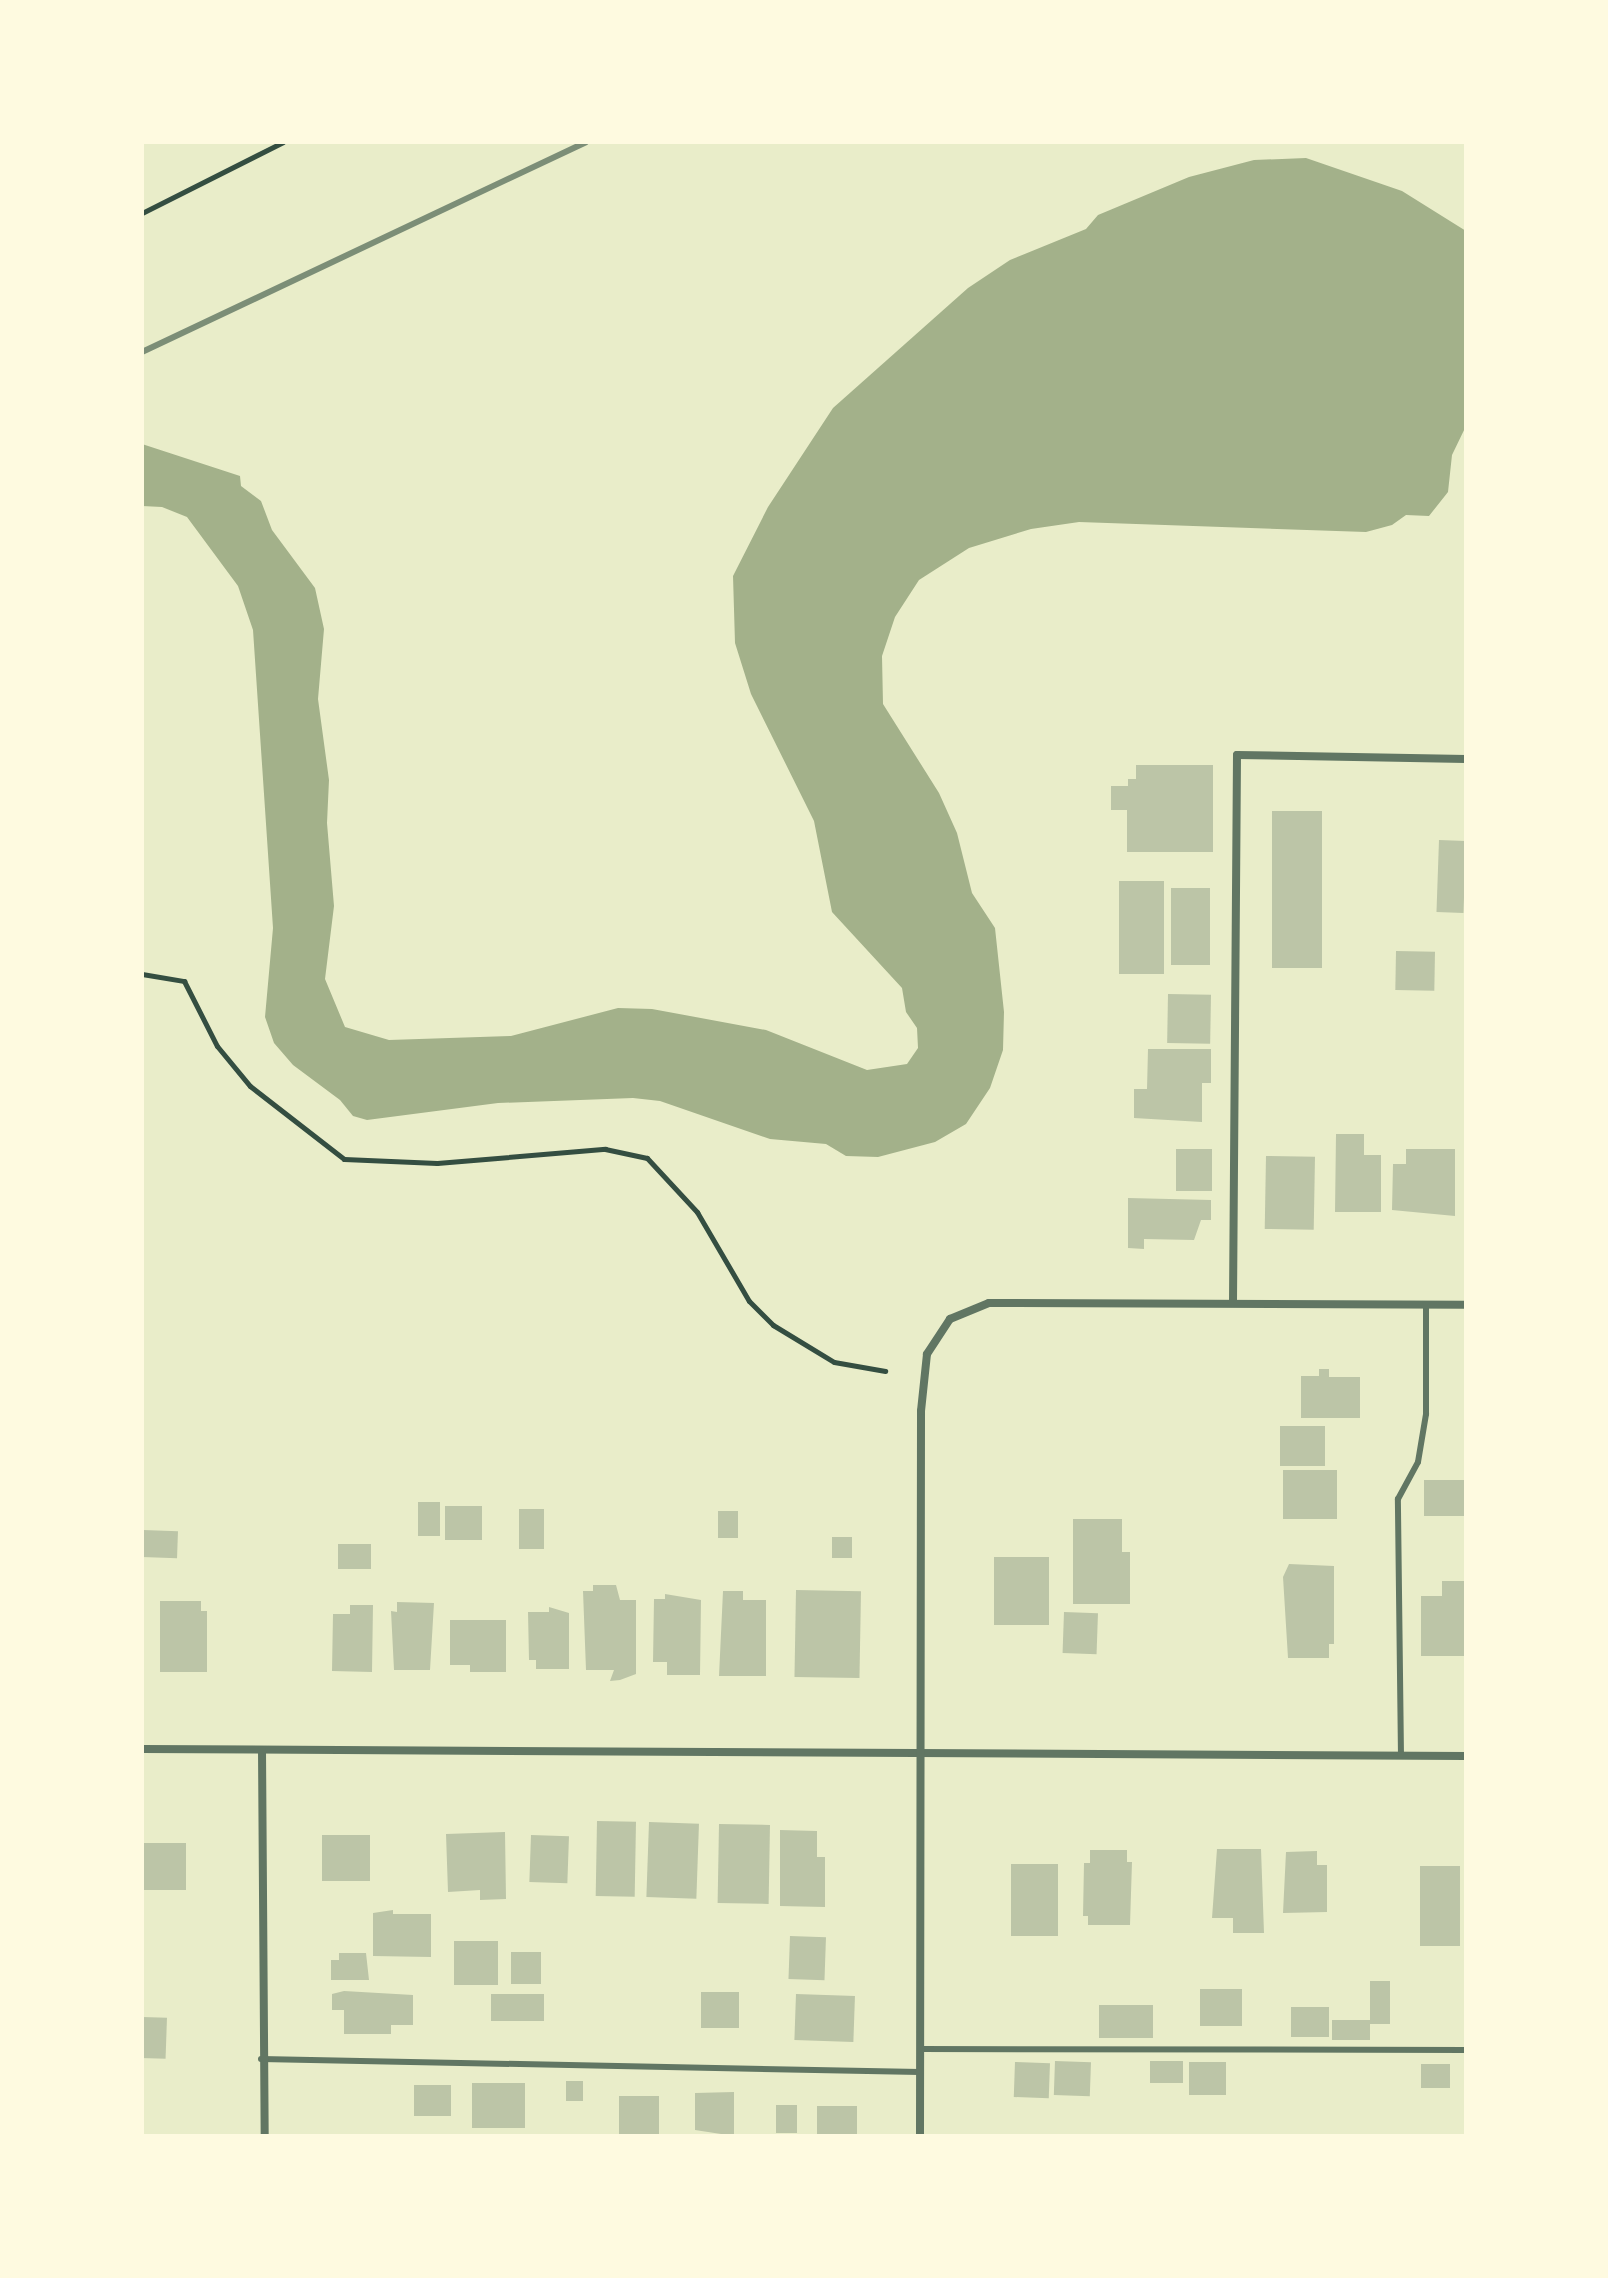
<!DOCTYPE html>
<html>
<head>
<meta charset="utf-8">
<style>
  body { margin:0 }
  #map { position:relative; width:1608px; height:2278px; overflow:hidden; background:#e9edc9; font-family:Jost,sans-serif }
  div>[style] { position:absolute }
  .water>* { inset:0; background:#a3b18a }
  .building>* { inset:0; background:#bcc5a7; transform-origin:0 0 }
  .path>* { height:5px; margin:-2.5px; padding:0 2.5px; transform-origin:2.5px; border-radius:2.5px; background:#344e41 }
  .service>* { height:6px; margin:-3px; padding:0 3px; transform-origin:3px; border-radius:3px; background:#617663 }
  .minor>* { height:8px; margin:-4px; padding:0 4px; transform-origin:4px; border-radius:4px; background:#617663 }
  .rail>* { height:6px; margin:-3px; padding:0 3px; transform-origin:3px; border-radius:3px; background:#7c8e77 }
  span { translate:-50% -50%; white-space:nowrap; text-align:center; line-height:1.15; -webkit-text-stroke:8px #fefae0; paint-order:stroke }
  .frame { position:absolute; inset:0; border:144px solid #fefae0; pointer-events:none }
</style>
</head>
<body>
<div id="map">
  <div class="water">
    <div style="clip-path:polygon(1306px 158px,1402px 191px,1466px 231px,1466px 426px,1452px 455px,1448px 492px,1429px 516px,1406px 515px,1392px 525px,1366px 532px,1079px 522px,1031px 529px,969px 548px,919px 580px,895px 617px,882px 656px,883px 704px,939px 793px,957px 833px,972px 893px,995px 928px,1004px 1012px,1003px 1050px,990px 1088px,966px 1124px,935px 1142px,878px 1157px,846px 1156px,826px 1144px,770px 1139px,660px 1101px,633px 1098px,498px 1103px,367px 1120px,353px 1116px,340px 1100px,293px 1065px,274px 1043px,265px 1017px,273px 928px,253px 630px,238px 586px,187px 517px,162px 507px,142px 506px,142px 444px,240px 476px,241px 486px,261px 501px,272px 530px,315px 588px,324px 629px,318px 699px,329px 780px,327px 823px,334px 906px,325px 979px,345px 1027px,389px 1040px,511px 1036px,618px 1008px,652px 1009px,766px 1030px,867px 1070px,907px 1064px,918px 1048px,917px 1028px,906px 1012px,902px 988px,832px 912px,814px 821px,751px 694px,735px 643px,733px 576px,768px 507px,833px 408px,968px 288px,1010px 260px,1086px 229px,1098px 215px,1189px 177px,1254px 160px)"></div>
  </div>
  <div class="building">
    <div style="clip-path:polygon(1136px 765px,1213px 765px,1213px 852px,1127px 852px,1127px 810px,1111px 810px,1111px 786px,1128px 786px,1128px 779px,1136px 779px)"></div>
    <div style="left:1272px;top:811px;width:50px;height:157px"></div>
    <div style="left:1439px;top:840px;width:27px;height:72px;rotate:2deg"></div>
    <div style="left:1119px;top:881px;width:45px;height:93px"></div>
    <div style="left:1210px;top:888px;width:77px;height:39px;rotate:90deg"></div>
    <div style="left:1396px;top:951px;width:39px;height:39px;rotate:1deg"></div>
    <div style="left:1168px;top:994px;width:43px;height:49px;rotate:1deg"></div>
    <div style="clip-path:polygon(1148px 1049px,1211px 1049px,1211px 1083px,1202px 1083px,1202px 1122px,1134px 1118px,1134px 1089px,1147px 1089px)"></div>
    <div style="clip-path:polygon(1336px 1134px,1364px 1134px,1364px 1155px,1381px 1155px,1381px 1212px,1335px 1212px)"></div>
    <div style="left:1176px;top:1149px;width:36px;height:42px"></div>
    <div style="clip-path:polygon(1406px 1149px,1455px 1149px,1455px 1216px,1392px 1210px,1393px 1164px,1406px 1164px)"></div>
    <div style="left:1266px;top:1156px;width:49px;height:73px;rotate:1deg"></div>
    <div style="clip-path:polygon(1128px 1198px,1211px 1200px,1211px 1220px,1201px 1220px,1194px 1240px,1144px 1239px,1144px 1249px,1128px 1248px)"></div>
    <div style="clip-path:polygon(1319px 1369px,1329px 1369px,1329px 1377px,1360px 1377px,1360px 1418px,1301px 1418px,1301px 1376px,1319px 1376px)"></div>
    <div style="left:1280px;top:1426px;width:45px;height:40px"></div>
    <div style="left:1283px;top:1470px;width:54px;height:49px"></div>
    <div style="left:1424px;top:1480px;width:40px;height:36px"></div>
    <div style="left:418px;top:1502px;width:22px;height:34px"></div>
    <div style="left:445px;top:1506px;width:37px;height:34px"></div>
    <div style="left:519px;top:1509px;width:25px;height:40px"></div>
    <div style="left:718px;top:1511px;width:20px;height:27px"></div>
    <div style="clip-path:polygon(1073px 1519px,1122px 1519px,1122px 1552px,1130px 1552px,1130px 1604px,1073px 1604px)"></div>
    <div style="left:143px;top:1530px;width:35px;height:27px;rotate:2deg"></div>
    <div style="left:832px;top:1537px;width:20px;height:21px"></div>
    <div style="left:338px;top:1544px;width:33px;height:25px"></div>
    <div style="left:994px;top:1557px;width:55px;height:68px"></div>
    <div style="clip-path:polygon(1289px 1564px,1334px 1566px,1334px 1644px,1329px 1644px,1329px 1658px,1288px 1658px,1283px 1577px)"></div>
    <div style="clip-path:polygon(1442px 1581px,1466px 1581px,1466px 1656px,1421px 1656px,1421px 1596px,1442px 1596px)"></div>
    <div style="clip-path:polygon(593px 1585px,616px 1585px,620px 1600px,636px 1600px,636px 1674px,620px 1680px,610px 1681px,614px 1670px,586px 1670px,583px 1591px,593px 1591px)"></div>
    <div style="left:796px;top:1590px;width:65px;height:87px;rotate:1deg"></div>
    <div style="clip-path:polygon(723px 1591px,743px 1591px,743px 1600px,766px 1600px,766px 1676px,719px 1676px)"></div>
    <div style="clip-path:polygon(665px 1594px,701px 1600px,700px 1675px,667px 1675px,667px 1662px,653px 1662px,654px 1599px,665px 1599px)"></div>
    <div style="clip-path:polygon(160px 1601px,201px 1601px,201px 1611px,207px 1611px,207px 1672px,160px 1672px)"></div>
    <div style="clip-path:polygon(397px 1602px,434px 1603px,430px 1670px,394px 1670px,391px 1611px,397px 1612px)"></div>
    <div style="clip-path:polygon(350px 1605px,373px 1605px,372px 1672px,332px 1671px,333px 1614px,350px 1614px)"></div>
    <div style="clip-path:polygon(549px 1607px,569px 1613px,569px 1669px,536px 1669px,536px 1660px,529px 1660px,528px 1612px,549px 1612px)"></div>
    <div style="left:1064px;top:1612px;width:34px;height:41px;rotate:2deg"></div>
    <div style="clip-path:polygon(450px 1620px,506px 1620px,506px 1672px,470px 1672px,470px 1665px,450px 1665px)"></div>
    <div style="left:597px;top:1821px;width:39px;height:75px;rotate:1deg"></div>
    <div style="left:649px;top:1822px;width:50px;height:75px;rotate:2deg"></div>
    <div style="left:719px;top:1824px;width:51px;height:79px;rotate:1deg"></div>
    <div style="clip-path:polygon(780px 1830px,817px 1831px,817px 1857px,825px 1857px,825px 1907px,780px 1906px)"></div>
    <div style="clip-path:polygon(505px 1832px,506px 1899px,480px 1900px,480px 1890px,448px 1892px,446px 1834px)"></div>
    <div style="left:322px;top:1835px;width:48px;height:46px"></div>
    <div style="left:531px;top:1835px;width:38px;height:47px;rotate:2deg"></div>
    <div style="left:142px;top:1843px;width:44px;height:47px"></div>
    <div style="clip-path:polygon(1217px 1849px,1261px 1849px,1264px 1933px,1233px 1933px,1233px 1918px,1212px 1918px)"></div>
    <div style="clip-path:polygon(1090px 1850px,1127px 1850px,1127px 1862px,1132px 1862px,1130px 1925px,1088px 1925px,1088px 1916px,1083px 1916px,1084px 1863px,1090px 1863px)"></div>
    <div style="clip-path:polygon(1317px 1851px,1317px 1865px,1327px 1865px,1327px 1912px,1283px 1913px,1286px 1852px)"></div>
    <div style="left:1011px;top:1864px;width:47px;height:72px"></div>
    <div style="left:1420px;top:1866px;width:40px;height:80px"></div>
    <div style="clip-path:polygon(393px 1910px,393px 1914px,431px 1914px,431px 1957px,373px 1956px,373px 1913px)"></div>
    <div style="left:790px;top:1936px;width:36px;height:43px;rotate:2deg"></div>
    <div style="left:498px;top:1941px;width:44px;height:44px;rotate:90deg"></div>
    <div style="left:541px;top:1952px;width:32px;height:30px;rotate:90deg"></div>
    <div style="clip-path:polygon(339px 1953px,366px 1953px,369px 1980px,331px 1980px,331px 1960px,339px 1960px)"></div>
    <div style="clip-path:polygon(1370px 1981px,1390px 1981px,1390px 2024px,1370px 2024px,1370px 2040px,1332px 2040px,1332px 2020px,1370px 2020px)"></div>
    <div style="left:1200px;top:1989px;width:42px;height:37px"></div>
    <div style="clip-path:polygon(344px 1991px,413px 1995px,413px 2025px,391px 2025px,391px 2034px,344px 2034px,344px 2010px,332px 2010px,332px 1994px)"></div>
    <div style="left:701px;top:1992px;width:38px;height:36px"></div>
    <div style="left:491px;top:1994px;width:53px;height:27px"></div>
    <div style="left:796px;top:1994px;width:59px;height:46px;rotate:2deg"></div>
    <div style="left:1099px;top:2005px;width:54px;height:33px"></div>
    <div style="left:1291px;top:2007px;width:38px;height:30px"></div>
    <div style="left:142px;top:2017px;width:25px;height:41px;rotate:2deg"></div>
    <div style="left:1055px;top:2061px;width:36px;height:34px;rotate:2deg"></div>
    <div style="left:1150px;top:2061px;width:33px;height:22px"></div>
    <div style="left:1015px;top:2062px;width:35px;height:35px;rotate:2deg"></div>
    <div style="left:1189px;top:2062px;width:37px;height:33px"></div>
    <div style="left:1421px;top:2064px;width:29px;height:24px"></div>
    <div style="left:566px;top:2081px;width:17px;height:20px"></div>
    <div style="left:472px;top:2083px;width:53px;height:45px"></div>
    <div style="left:414px;top:2085px;width:37px;height:31px"></div>
    <div style="clip-path:polygon(734px 2092px,734px 2136px,695px 2130px,695px 2093px)"></div>
    <div style="left:619px;top:2096px;width:40px;height:39px"></div>
    <div style="left:776px;top:2105px;width:21px;height:28px"></div>
    <div style="left:857px;top:2106px;width:30px;height:40px;rotate:90deg"></div>
  </div>
  <div class="path">
    <div style="left:142px;top:213px;width:158px;rotate:-26.7deg"></div>
    <div style="left:142px;top:974px;width:43px;rotate:9.5deg"></div>
    <div style="left:184px;top:981px;width:73px;rotate:63.1deg"></div>
    <div style="left:217px;top:1046px;width:52px;rotate:50.5deg"></div>
    <div style="left:250px;top:1086px;width:119px;rotate:37.8deg"></div>
    <div style="left:344px;top:1159px;width:93px;rotate:2.5deg"></div>
    <div style="left:437px;top:1163px;width:169px;rotate:-4.8deg"></div>
    <div style="left:605px;top:1149px;width:43px;rotate:12.1deg"></div>
    <div style="left:647px;top:1158px;width:74px;rotate:47.2deg"></div>
    <div style="left:697px;top:1212px;width:103px;rotate:59.7deg"></div>
    <div style="left:749px;top:1301px;width:34px;rotate:45deg"></div>
    <div style="left:773px;top:1325px;width:71px;rotate:31.2deg"></div>
    <div style="left:834px;top:1362px;width:52px;rotate:10deg"></div>
  </div>
  <div class="service">
    <div style="left:1401px;top:1756px;width:257px;rotate:-90.7deg"></div>
    <div style="left:1398px;top:1499px;width:42px;rotate:-61.6deg"></div>
    <div style="left:1418px;top:1462px;width:49px;rotate:-80.5deg"></div>
    <div style="left:1426px;top:1414px;width:109px;rotate:-90deg"></div>
    <div style="left:920px;top:2049px;width:546px;rotate:0.1deg"></div>
    <div style="left:261px;top:2059px;width:659px;rotate:1.13deg"></div>
  </div>
  <div class="minor">
    <div style="left:1233px;top:1302px;width:547px;rotate:-89.58deg"></div>
    <div style="left:1237px;top:755px;width:229px;rotate:1deg"></div>
    <div style="left:142px;top:1749px;width:1324px;rotate:0.3deg"></div>
    <div style="left:262px;top:1750px;width:386px;rotate:89.6deg"></div>
    <div style="left:920px;top:2136px;width:725px;rotate:-89.92deg"></div>
    <div style="left:921px;top:1411px;width:57px;rotate:-84deg"></div>
    <div style="left:927px;top:1354px;width:42px;rotate:-56.7deg"></div>
    <div style="left:950px;top:1319px;width:42px;rotate:-22.3deg"></div>
    <div style="left:989px;top:1303px;width:477px;rotate:0.2deg"></div>
  </div>
  <div class="rail">
    <div style="left:142px;top:352px;width:491px;rotate:-25.3deg"></div>
  </div>
  <div class="frame"></div>
</div>
</body>
</html>
